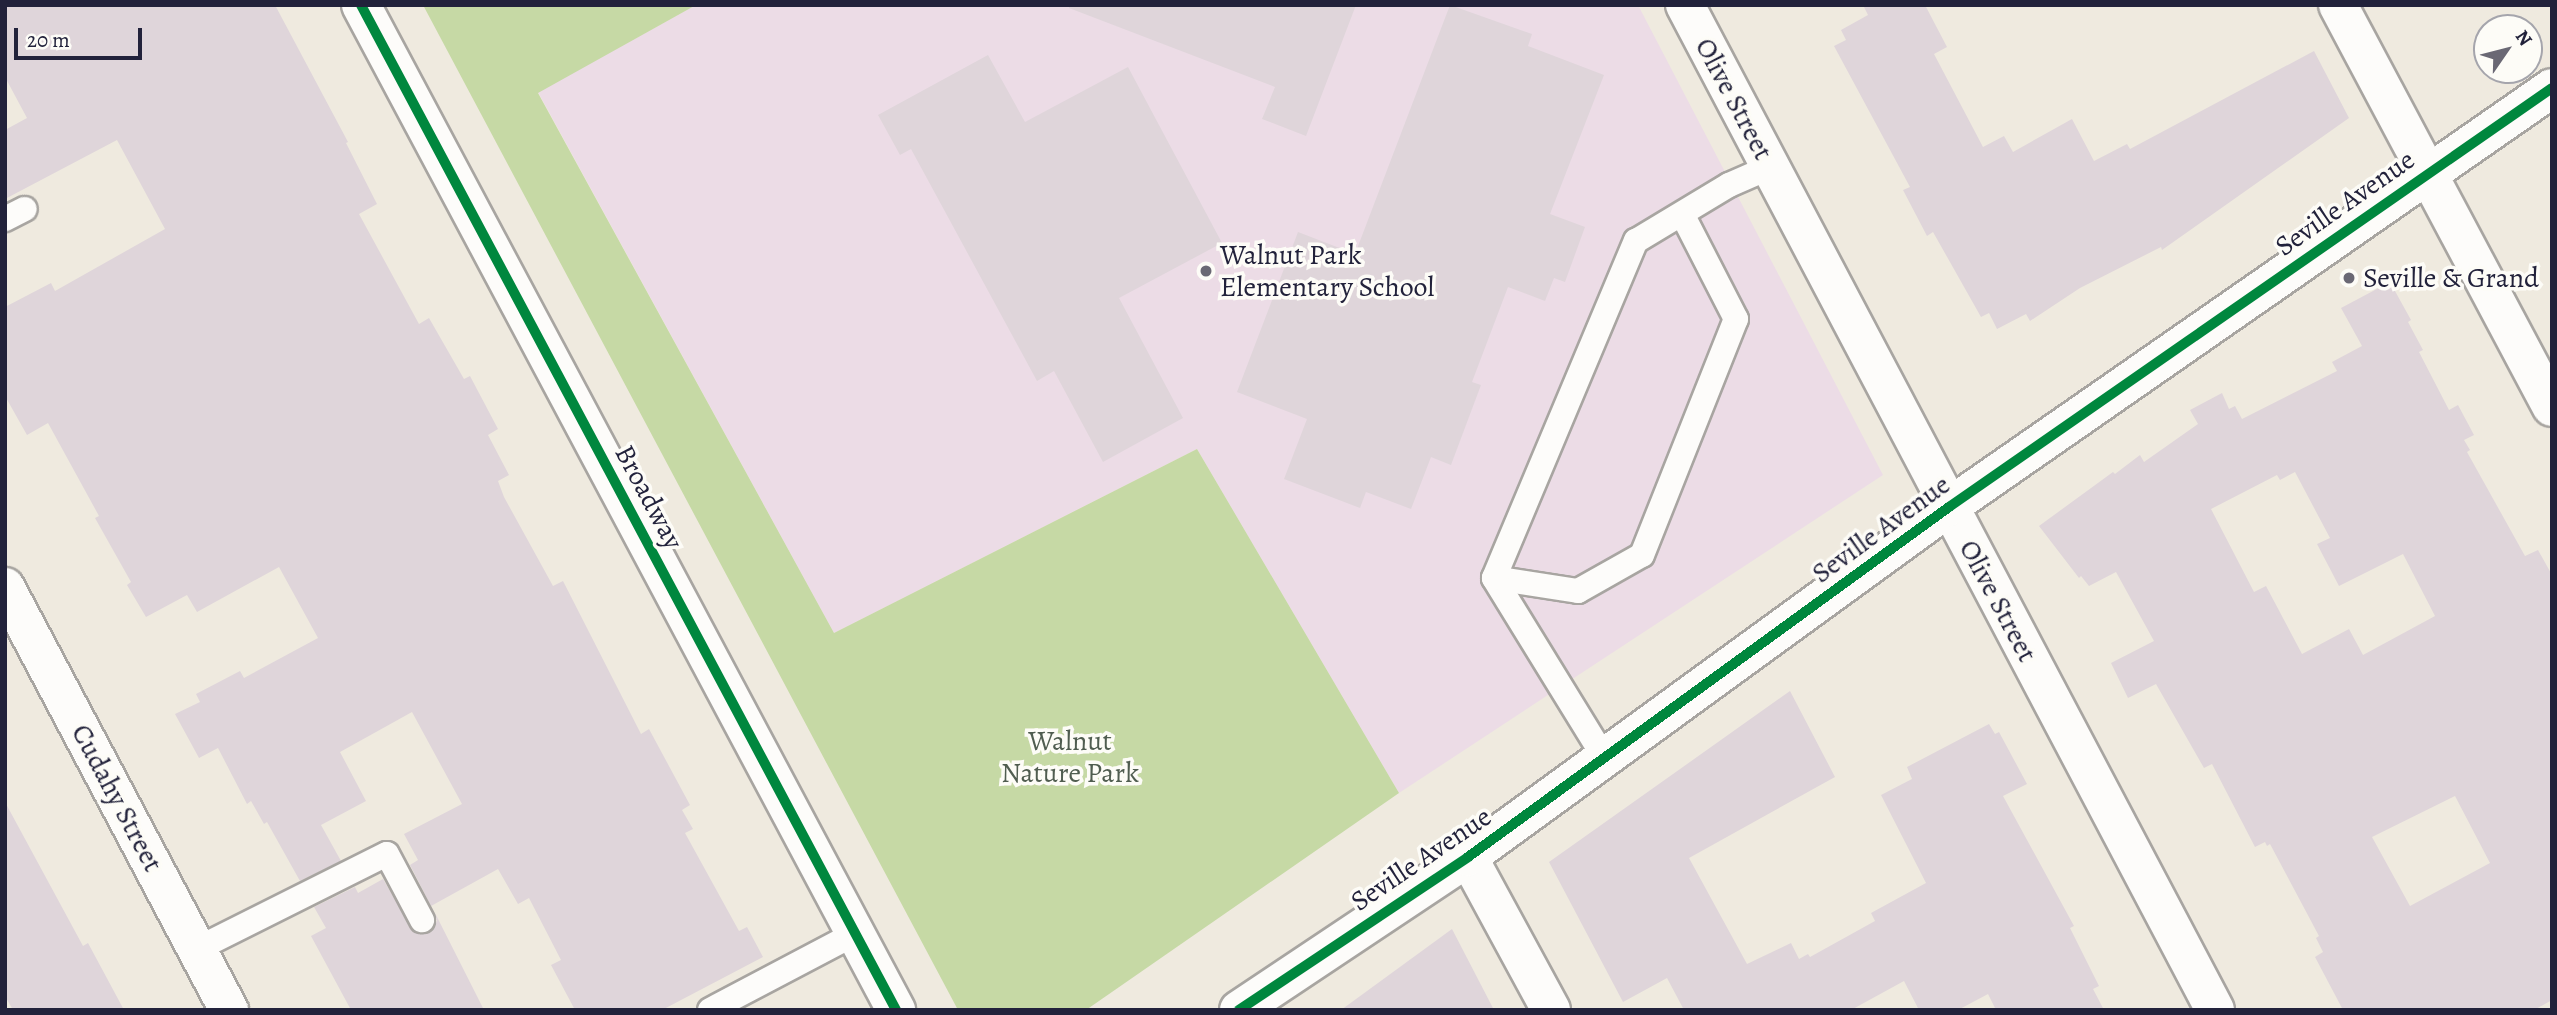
<!DOCTYPE html>
<html>
<head>
<meta charset="utf-8">
<style>
  body { margin:0 }
  #map { position:relative; width:2557px; height:1015px; overflow:hidden; background:#efeadf; font-family:Alegreya,serif }
  div>[style] { position:absolute }
  .built>* { inset:0; background:#ecdce6 }
  .green>* { inset:0; background:#c6d9a5 }
  .building>* { inset:0; background:#dfd5da }
  .roads { filter:drop-shadow(2px 0 #a8a5a1) drop-shadow(-2px 0 #a8a5a1) drop-shadow(0 2px #a8a5a1) drop-shadow(0 -2px #a8a5a1) }
  .service>* { height:24px; margin:-12px; padding:0 12px; transform-origin:12px; border-radius:12px; background:#fdfcfa }
  .minor>* { height:38px; margin:-19px; padding:0 19px; transform-origin:19px; border-radius:19px; background:#fdfcfa }
  .tertiary>* { height:38px; margin:-19px; padding:0 19px; transform-origin:19px; border-radius:19px; background:#fdfcfa }
  .cycleway>* { height:10px; margin:-5px; padding:0 5px; transform-origin:5px; border-radius:5px; background:#00873e }
  .dots>* { width:19px; height:19px; translate:-50% -50%; box-sizing:border-box; border:4px solid #fdfcf7; border-radius:50% }
  span { translate:-50% -50%; white-space:nowrap; text-align:center; line-height:1.15; -webkit-text-stroke:7px #fdfcf7; paint-order:stroke }
  .street-label { font-size:28px; color:#22223b }
  .poi-label { font-size:28px; color:#22223b }
  .left { translate:0 -50%; text-align:left }
  .park-label { font-size:28px; color:#505d50 }
  .frame { position:absolute; inset:0; border:7px solid #22223b; pointer-events:none }
  .north { position:absolute; left:2473px; top:14px; width:70px; height:70px; box-sizing:border-box; background:#fdfcf7; border:2px solid #a5a5ac; border-radius:50%; rotate:55deg; font-size:19px; font-weight:700; line-height:28px; text-align:center; color:#22223b }
  .north::after { content:''; display:block; margin:auto; width:24px; height:32px; background:#6a6874; clip-path:polygon(50% 0,100% 100%,50% 72%,0 100%) }
  .scale { position:absolute; left:14px; top:28px; width:128px; height:32px; box-sizing:border-box; border:4px solid #22223b; border-top:0; padding-left:9px; font-size:21px; line-height:24px; white-space:nowrap; color:#22223b; -webkit-text-stroke:5px #fdfcf7; paint-order:stroke }
</style>
</head>
<body>
<div id="map">
  <div class="built">
    <div style="clip-path:polygon(696px 5px,1638px 5px,1883px 475px,1399px 793px,1197px 449px,834px 633px,538px 92px)"></div>
  </div>
  <div class="green">
    <div style="clip-path:polygon(423px 5px,696px 5px,538px 93px,834px 633px,1197px 449px,1399px 793px,1086px 1010px,958px 1010px)"></div>
  </div>
  <div class="building">
    <div style="clip-path:polygon(5px 5px,275px 5px,348px 142px,346px 143px,377px 204px,359px 214px,419px 324px,429px 318px,464px 379px,470px 376px,498px 429px,488px 435px,509px 475px,498px 481px,504px 497px,553px 586px,563px 581px,641px 734px,649px 729px,690px 805px,682px 810px,693px 829px,685px 833px,739px 931px,747px 927px,763px 957px,662px 1010px,575px 1010px,551px 965px,561px 960px,529px 898px,518px 904px,498px 869px,431px 906px,410px 865px,418px 860px,404px 834px,462px 804px,412px 712px,340px 752px,366px 801px,321px 825px,341px 861px,300px 881px,267px 822px,264px 824px,251px 801px,247px 804px,218px 748px,199px 758px,175px 714px,200px 702px,196px 694px,240px 671px,244px 678px,318px 638px,279px 567px,197px 612px,187px 595px,146px 617px,127px 585px,131px 582px,95px 518px,99px 516px,48px 423px,27px 435px,5px 396px,5px 307px,51px 283px,55px 291px,165px 229px,117px 140px,5px 199px,5px 130px,27px 118px,5px 77px)"></div>
    <div style="clip-path:polygon(1069px 5px,1356px 5px,1306px 136px,1262px 119px,1275px 87px,1069px 8px)"></div>
    <div style="clip-path:polygon(1450px 5px,1532px 34px,1528px 46px,1604px 75px,1550px 214px,1585px 227px,1565px 282px,1554px 278px,1545px 301px,1508px 287px,1472px 382px,1481px 385px,1451px 465px,1431px 457px,1411px 509px,1366px 492px,1360px 508px,1284px 479px,1307px 419px,1237px 392px,1298px 232px,1355px 254px)"></div>
    <div style="clip-path:polygon(1863px 5px,1925px 5px,1947px 47px,1934px 54px,1983px 147px,2004px 136px,2013px 152px,2072px 119px,2094px 161px,2127px 144px,2130px 149px,2314px 51px,2349px 118px,2162px 250px,2161px 247px,2080px 288px,2030px 321px,2026px 314px,1997px 329px,1989px 313px,1981px 317px,1933px 232px,1927px 236px,1903px 190px,1910px 187px,1834px 46px,1846px 40px,1841px 30px,1868px 15px)"></div>
    <div style="clip-path:polygon(988px 55px,1025px 122px,1128px 67px,1222px 243px,1119px 298px,1183px 418px,1103px 462px,1054px 371px,1037px 381px,911px 149px,900px 155px,878px 115px)"></div>
    <div style="clip-path:polygon(evenodd,2390px 282px,2411px 320px,2408px 322px,2423px 350px,2419px 352px,2449px 410px,2458px 405px,2474px 435px,2464px 440px,2470px 450px,2467px 452px,2525px 556px,2538px 550px,2552px 575px,2552px 1000px,2534px 1010px,2343px 1010px,2315px 957px,2323px 952px,2316px 938px,2319px 936px,2270px 844px,2267px 846px,2265px 842px,2255px 847px,2212px 764px,2204px 768px,2156px 684px,2128px 698px,2111px 663px,2154px 641px,2116px 572px,2089px 586px,2081px 576px,2079px 578px,2039px 526px,2113px 472px,2115px 474px,2140px 455px,2144px 462px,2198px 424px,2190px 410px,2222px 393px,2229px 409px,2235px 406px,2242px 419px,2337px 371px,2332px 362px,2362px 346px,2341px 308px,2390px 282px,2295px 472px,2330px 538px,2317px 544px,2339px 586px,2403px 554px,2435px 616px,2363px 655px,2349px 629px,2302px 654px,2266px 586px,2254px 592px,2211px 509px,2277px 475px,2280px 480px,2295px 472px,2390px 282px,2455px 796px,2490px 863px,2410px 906px,2372px 837px,2455px 796px)"></div>
    <div style="clip-path:polygon(1790px 691px,1835px 777px,1689px 858px,1747px 964px,1791px 943px,1799px 959px,1808px 954px,1810px 957px,1875px 921px,1871px 913px,1926px 883px,1881px 795px,1912px 779px,1907px 767px,1989px 724px,1995px 734px,1999px 732px,2027px 784px,2003px 796px,2074px 926px,2070px 928px,2099px 986px,2093px 989px,2104px 1010px,1996px 1010px,1988px 994px,1958px 1010px,1919px 1010px,1904px 981px,1851px 1010px,1684px 1010px,1667px 978px,1623px 1002px,1549px 862px)"></div>
    <div style="clip-path:polygon(5px 802px,83px 946px,88px 943px,124px 1010px,13px 1010px,5px 996px)"></div>
    <div style="clip-path:polygon(383px 879px,414px 932px,430px 933px,437px 921px,435px 913px,484px 1010px,351px 1010px,311px 936px,326px 928px,314px 907px,355px 887px,358px 893px)"></div>
    <div style="clip-path:polygon(1452px 929px,1494px 1010px,1341px 1010px)"></div>
  </div>
  <div class="roads">
    <div class="service">
      <div style="left:5px;top:219px;width:22px;rotate:-27deg"></div>
      <div style="left:1494px;top:578px;width:85px;rotate:8.8deg"></div>
      <div style="left:1578px;top:591px;width:73px;rotate:-29.4deg"></div>
      <div style="left:1642px;top:555px;width:254px;rotate:-68.3deg"></div>
      <div style="left:1736px;top:319px;width:118px;rotate:-117.2deg"></div>
      <div style="left:1604px;top:757px;width:210px;rotate:-121.6deg"></div>
      <div style="left:1494px;top:578px;width:366px;rotate:-67.2deg"></div>
      <div style="left:1636px;top:241px;width:109px;rotate:-31.1deg"></div>
      <div style="left:1729px;top:185px;width:45px;rotate:-23.7deg"></div>
      <div style="left:197px;top:949px;width:212px;rotate:-26.6deg"></div>
      <div style="left:387px;top:854px;width:75px;rotate:62.1deg"></div>
      <div style="left:710px;top:1010px;width:165px;rotate:-27.8deg"></div>
    </div>
    <div class="minor">
      <div style="left:1685px;top:5px;width:1136px;rotate:62.19deg"></div>
      <div style="left:2338px;top:5px;width:455px;rotate:62deg"></div>
      <div style="left:5px;top:587px;width:479px;rotate:62.1deg"></div>
      <div style="left:1468px;top:857px;width:174px;rotate:61.5deg"></div>
    </div>
    <div class="tertiary">
      <div style="left:361px;top:5px;width:1139px;rotate:61.97deg"></div>
      <div style="left:1239px;top:1010px;width:275px;rotate:-33.7deg"></div>
      <div style="left:1468px;top:857px;width:595px;rotate:-36.04deg"></div>
      <div style="left:1949px;top:507px;width:734px;rotate:-34.79deg"></div>
    </div>
  </div>
  <div class="cycleway">
    <div style="left:361px;top:5px;width:1139px;rotate:61.97deg"></div>
    <div style="left:1239px;top:1010px;width:275px;rotate:-33.7deg"></div>
    <div style="left:1468px;top:857px;width:595px;rotate:-36.04deg"></div>
    <div style="left:1949px;top:507px;width:734px;rotate:-34.79deg"></div>
  </div>
  <div class="dots">
    <div style="left:1206px;top:271px;background:#6a6874"></div>
    <div style="left:2349px;top:278px;background:#6a6874"></div>
  </div>
  <div class="street-label">
    <span style="left:1734px;top:99px;rotate:62deg">Olive Street</span>
    <span style="left:2345px;top:203px;rotate:-35deg">Seville Avenue</span>
    <span style="left:649px;top:497px;rotate:62deg">Broadway</span>
    <span style="left:1881px;top:529px;rotate:-36deg">Seville Avenue</span>
    <span style="left:1998px;top:601px;rotate:62deg">Olive Street</span>
    <span style="left:117px;top:798px;rotate:62deg">Cudahy Street</span>
    <span style="left:1421px;top:859px;rotate:-34deg">Seville Avenue</span>
  </div>
  <div class="poi-label">
    <span class="left" style="left:1220px;top:271px">Walnut Park<br>Elementary School</span>
    <span class="left" style="left:2363px;top:278px">Seville &amp; Grand</span>
  </div>
  <div class="park-label">
    <span style="left:1070px;top:757px">Walnut<br>Nature Park</span>
  </div>
  <div class="frame"></div>
  <div class="north">N</div>
  <div class="scale">20 m</div>
</div>
</body>
</html>
